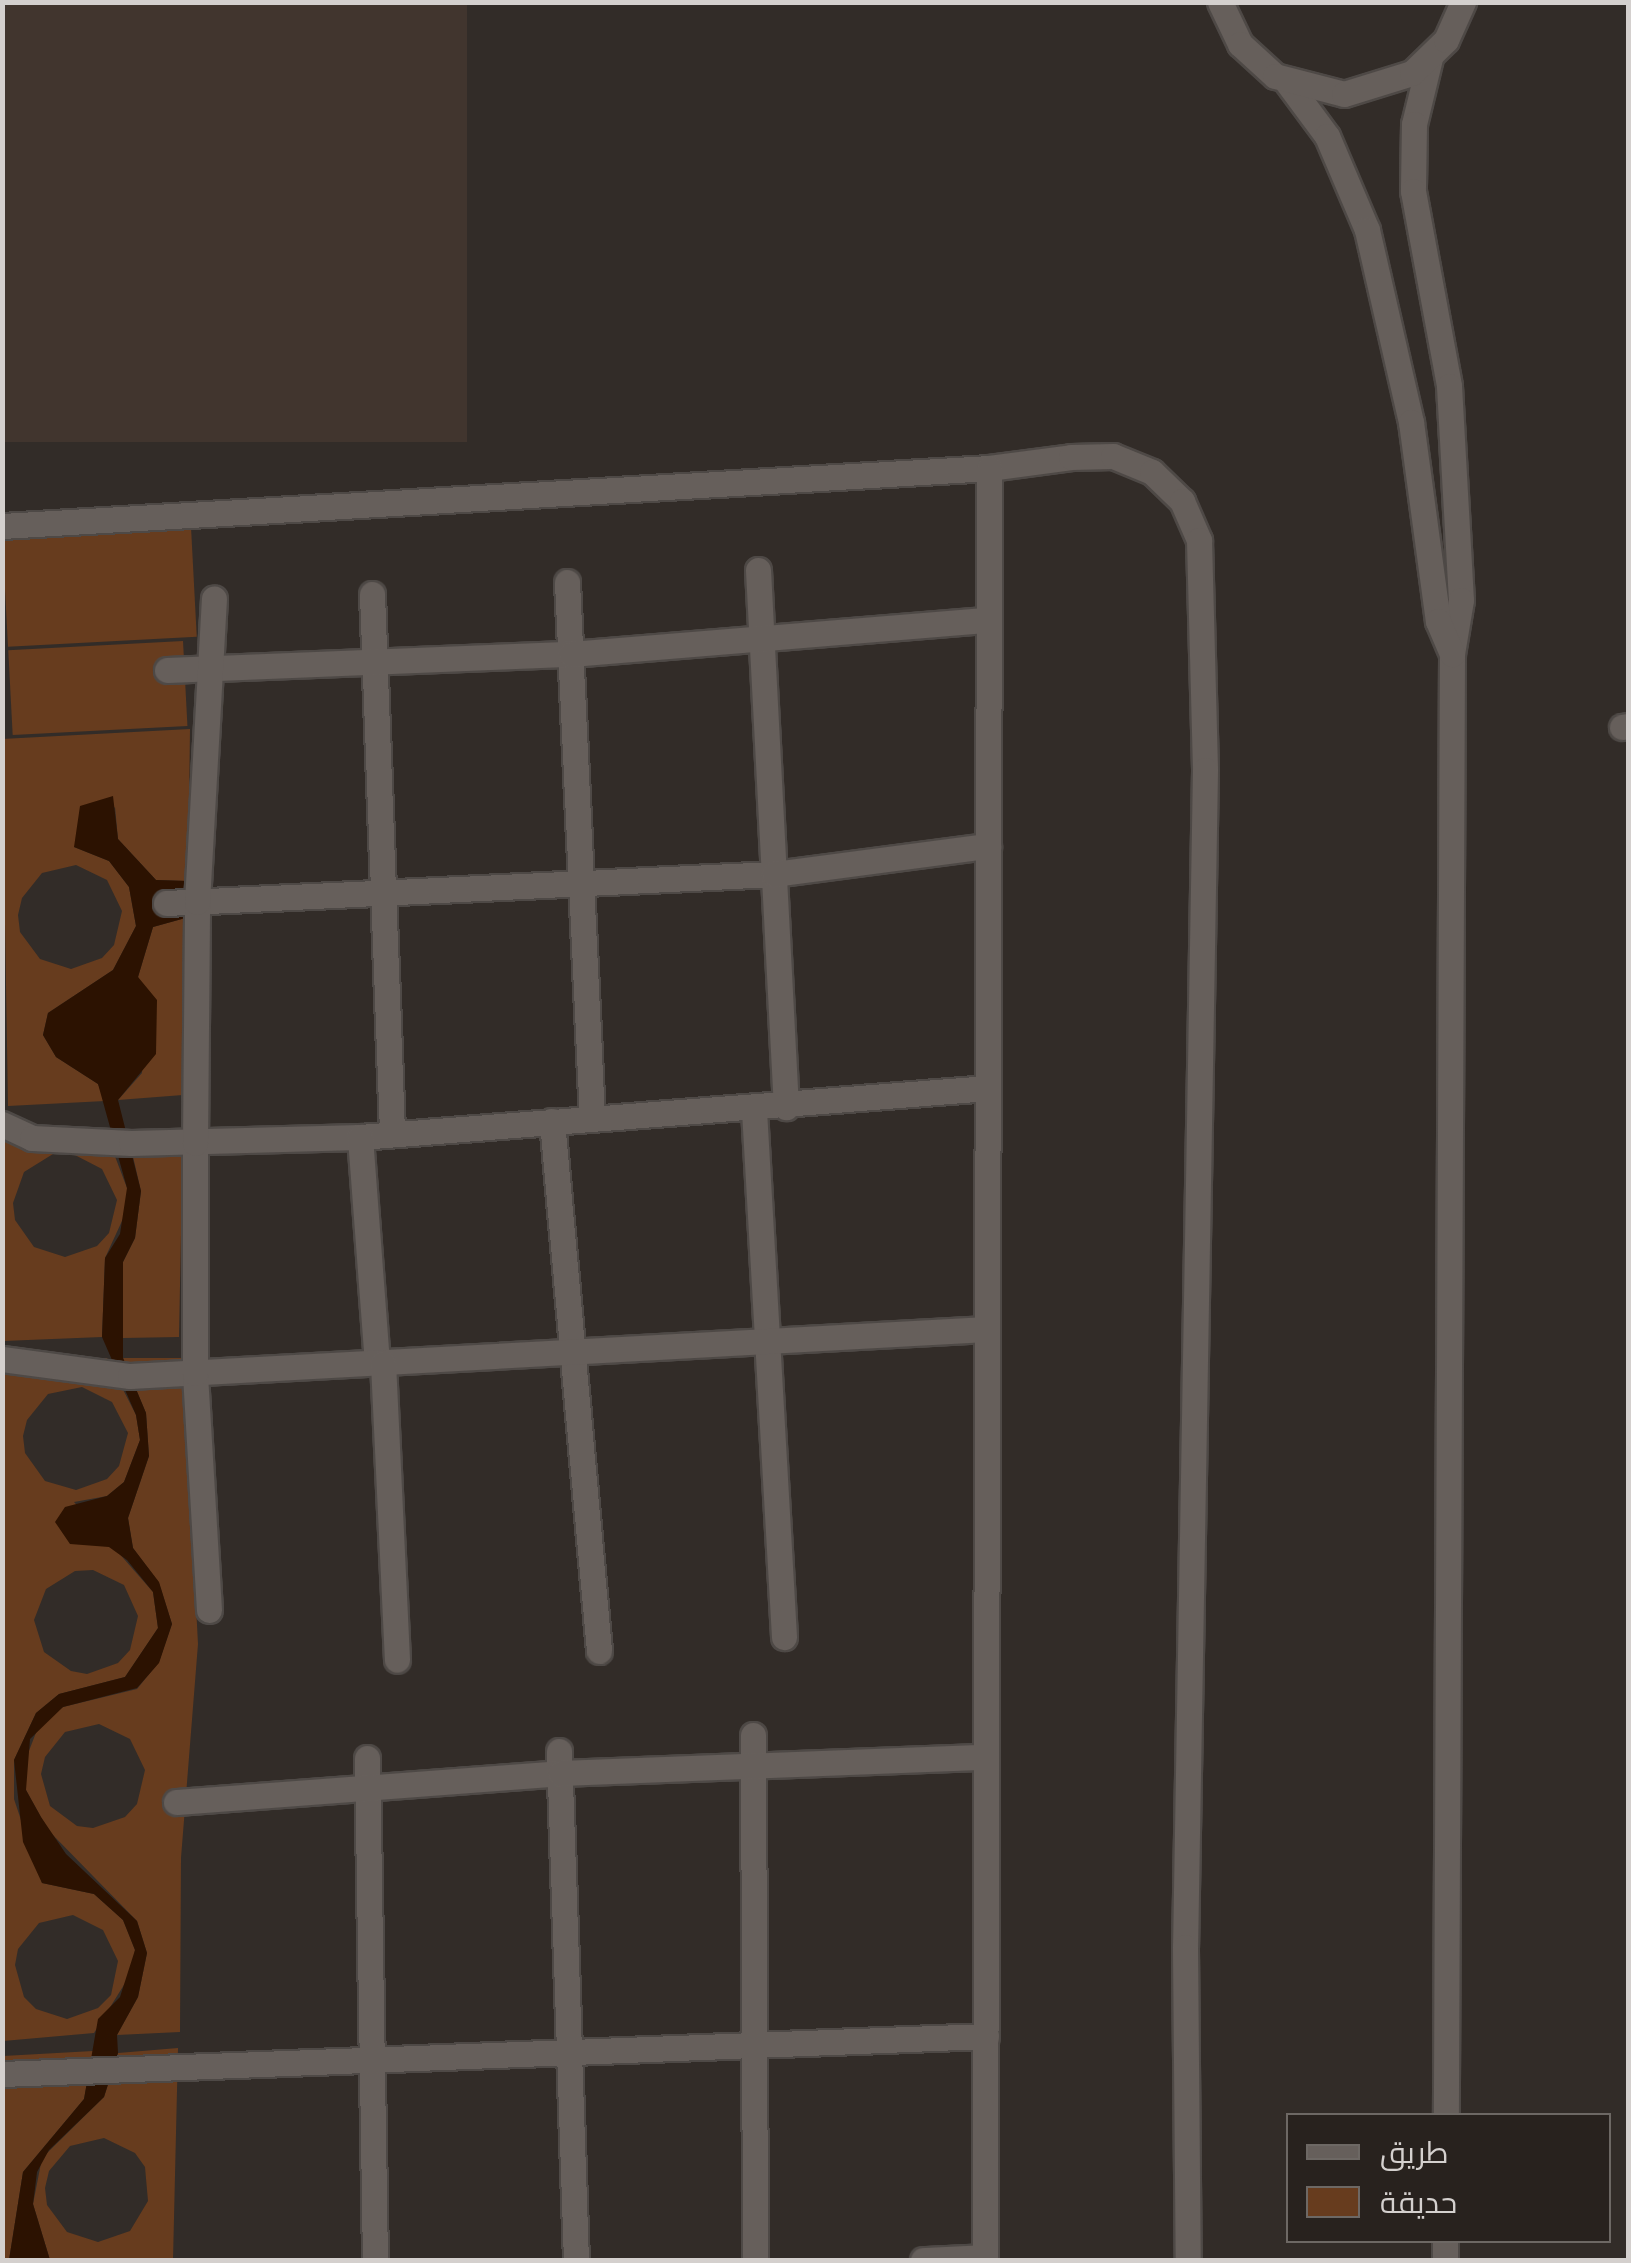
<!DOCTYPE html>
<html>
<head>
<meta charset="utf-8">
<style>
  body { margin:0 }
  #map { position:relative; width:1631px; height:2263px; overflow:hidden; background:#322c28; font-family:Manrope,Cairo,sans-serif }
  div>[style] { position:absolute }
  .built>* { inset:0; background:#41352e; transform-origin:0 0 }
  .green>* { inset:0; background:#673c1e; transform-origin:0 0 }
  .water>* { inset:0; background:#2c1201 }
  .roads { filter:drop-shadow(2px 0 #4e4946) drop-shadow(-2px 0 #4e4946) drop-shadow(0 2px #4e4946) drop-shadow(0 -2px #4e4946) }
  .minor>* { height:25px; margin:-12.5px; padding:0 12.5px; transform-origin:12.5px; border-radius:12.5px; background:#665f5b }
  .tertiary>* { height:25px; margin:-12.5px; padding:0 12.5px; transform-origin:12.5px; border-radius:12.5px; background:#665f5b }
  span { translate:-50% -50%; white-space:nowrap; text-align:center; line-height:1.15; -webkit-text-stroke:10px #28221e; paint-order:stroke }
  .frame { position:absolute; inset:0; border:5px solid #d4d0ce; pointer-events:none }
  .legend { position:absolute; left:1286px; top:2113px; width:325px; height:130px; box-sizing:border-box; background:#28221e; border:2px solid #6d6864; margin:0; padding:12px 18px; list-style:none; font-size:30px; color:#d4d0ce }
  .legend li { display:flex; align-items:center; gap:20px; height:50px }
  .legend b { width:50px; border:2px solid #6d6864 }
</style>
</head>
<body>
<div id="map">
  <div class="built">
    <div style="left:2px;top:3px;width:465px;height:439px"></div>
  </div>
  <div class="green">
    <div style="left:191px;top:527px;width:110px;height:189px;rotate:87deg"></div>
    <div style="left:183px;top:641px;width:85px;height:175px;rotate:87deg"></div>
    <div style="clip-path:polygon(evenodd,190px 729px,188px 881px,156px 880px,118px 839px,115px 807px,74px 847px,109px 861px,129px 887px,136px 926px,113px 970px,48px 1013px,43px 1035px,56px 1057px,98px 1084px,105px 1101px,8px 1106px,2px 739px,190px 729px,76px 865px,107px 880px,122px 911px,114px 945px,102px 958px,71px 969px,40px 959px,20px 932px,18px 915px,22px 898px,42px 873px,76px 865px)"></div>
    <div style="clip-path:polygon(189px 917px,183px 1095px,118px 1100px,142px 1073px,145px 992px,138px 977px,153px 927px)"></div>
    <div style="clip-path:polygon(evenodd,105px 1130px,127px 1188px,127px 1210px,105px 1258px,102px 1337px,3px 1341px,2px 1132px,105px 1130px,71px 1153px,102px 1169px,117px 1200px,109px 1233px,97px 1246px,65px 1257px,34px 1247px,15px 1220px,13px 1203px,24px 1172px,53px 1154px,71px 1153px)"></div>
    <div style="clip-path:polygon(127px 1131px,183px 1133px,179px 1337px,123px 1338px,123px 1262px,135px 1238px,141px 1191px)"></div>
    <div style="clip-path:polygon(evenodd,107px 1358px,136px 1415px,140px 1440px,124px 1482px,107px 1496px,74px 1502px,153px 1592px,158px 1628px,125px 1677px,59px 1694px,36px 1713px,14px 1760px,14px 1799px,42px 1883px,94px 1894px,123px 1920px,135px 1950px,132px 1972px,94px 2033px,3px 2041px,2px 1361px,107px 1358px,82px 1387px,112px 1402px,128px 1433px,119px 1466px,107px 1479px,76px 1490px,45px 1481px,25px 1453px,23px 1436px,27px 1420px,48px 1394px,82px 1387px,107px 1358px,93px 1570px,124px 1585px,138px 1616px,130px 1650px,118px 1663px,87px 1674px,71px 1671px,44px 1652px,34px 1620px,46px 1589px,75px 1571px,93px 1570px,107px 1358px,73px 1915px,103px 1930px,118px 1961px,111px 1995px,98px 2008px,67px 2019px,36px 2009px,24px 1997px,15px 1965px,18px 1949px,39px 1923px,73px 1915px)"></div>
    <div style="clip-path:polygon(evenodd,123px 1358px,183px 1358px,198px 1644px,181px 1858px,180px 2032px,117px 2035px,138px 1997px,147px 1953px,137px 1921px,48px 1830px,26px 1790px,25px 1761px,39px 1725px,63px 1707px,137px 1689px,159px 1662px,172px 1624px,159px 1583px,133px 1548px,128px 1518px,149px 1456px,146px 1413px,123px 1358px,99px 1724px,130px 1739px,145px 1770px,137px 1804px,125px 1817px,93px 1828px,77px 1826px,50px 1806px,41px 1774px,45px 1757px,65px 1732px,99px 1724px)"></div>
    <div style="clip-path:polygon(evenodd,178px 2048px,173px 2260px,50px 2260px,33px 2204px,42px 2158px,104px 2097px,118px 2053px,178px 2048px,104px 2138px,135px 2153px,145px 2167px,148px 2201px,130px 2231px,98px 2242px,67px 2232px,47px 2205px,45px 2188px,49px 2171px,70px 2146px,104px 2138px)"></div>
    <div style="clip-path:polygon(93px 2051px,84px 2099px,23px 2172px,9px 2260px,3px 2260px,3px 2056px)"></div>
  </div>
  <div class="water">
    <div style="clip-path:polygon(113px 796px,118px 839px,156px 880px,188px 881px,189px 917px,153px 927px,138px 977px,157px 1000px,156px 1054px,118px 1100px,141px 1191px,135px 1238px,123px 1262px,123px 1358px,146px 1413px,149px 1456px,128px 1518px,133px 1548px,159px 1582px,172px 1624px,159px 1663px,137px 1688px,63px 1707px,30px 1739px,26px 1790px,41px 1817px,66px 1854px,137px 1921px,147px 1953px,138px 1997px,117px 2035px,118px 2053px,104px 2097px,49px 2150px,37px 2172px,33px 2204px,50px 2260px,9px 2260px,23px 2172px,84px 2099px,98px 2019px,120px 1997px,135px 1950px,123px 1920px,94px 1894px,42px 1883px,23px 1842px,14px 1760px,36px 1713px,59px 1694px,125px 1677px,158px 1628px,153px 1592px,127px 1560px,109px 1547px,70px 1544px,55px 1522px,65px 1507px,107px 1496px,124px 1482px,140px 1440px,136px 1415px,102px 1337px,105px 1258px,120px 1234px,127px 1188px,98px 1084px,56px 1057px,43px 1035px,48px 1013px,113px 970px,136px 926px,129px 887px,109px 861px,74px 847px,80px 806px)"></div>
  </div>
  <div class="roads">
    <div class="minor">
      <div style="left:1430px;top:58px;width:68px;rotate:103.6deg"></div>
      <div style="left:1414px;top:124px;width:67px;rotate:90.9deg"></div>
      <div style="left:1413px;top:191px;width:198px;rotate:79.5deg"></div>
      <div style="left:1449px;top:386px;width:214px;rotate:86.8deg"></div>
      <div style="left:1461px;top:600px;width:55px;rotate:99.5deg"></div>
      <div style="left:1452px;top:654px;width:1462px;rotate:90.24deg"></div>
      <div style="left:1287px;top:82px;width:67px;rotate:53.5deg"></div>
      <div style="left:1327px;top:136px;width:102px;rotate:66.9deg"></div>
      <div style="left:1367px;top:230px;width:197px;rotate:77.1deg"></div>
      <div style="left:1411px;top:422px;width:201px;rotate:82.3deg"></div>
      <div style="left:1438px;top:621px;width:36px;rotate:67deg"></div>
      <div style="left:2px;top:526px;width:989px;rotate:-3.36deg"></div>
      <div style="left:989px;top:468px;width:83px;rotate:-7.6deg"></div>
      <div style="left:1071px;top:457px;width:42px;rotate:-1.4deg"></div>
      <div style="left:1113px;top:456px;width:42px;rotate:22.3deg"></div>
      <div style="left:1152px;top:472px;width:42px;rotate:44deg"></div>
      <div style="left:1182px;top:501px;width:43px;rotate:66.4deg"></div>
      <div style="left:1199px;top:540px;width:230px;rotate:88.5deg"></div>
      <div style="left:1205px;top:770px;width:1177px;rotate:90.97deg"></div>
      <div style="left:1185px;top:1947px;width:313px;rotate:89.5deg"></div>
      <div style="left:758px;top:570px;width:538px;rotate:87.02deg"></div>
      <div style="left:567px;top:582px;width:537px;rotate:87.33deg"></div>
      <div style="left:372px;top:594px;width:538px;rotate:87.87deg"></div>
      <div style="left:167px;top:670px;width:404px;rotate:-2.3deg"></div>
      <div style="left:571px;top:654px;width:418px;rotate:-4.7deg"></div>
      <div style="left:1622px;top:727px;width:6px;rotate:-9deg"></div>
      <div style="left:166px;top:903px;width:609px;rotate:-2.73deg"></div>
      <div style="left:774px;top:874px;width:216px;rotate:-7.5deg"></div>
      <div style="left:754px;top:1110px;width:528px;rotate:86.74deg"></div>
      <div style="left:552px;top:1121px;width:532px;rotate:84.93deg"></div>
      <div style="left:2px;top:1124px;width:33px;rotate:25deg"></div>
      <div style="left:32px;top:1138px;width:99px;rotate:2.9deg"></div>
      <div style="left:131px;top:1143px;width:229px;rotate:-1.5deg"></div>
      <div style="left:360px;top:1137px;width:630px;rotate:-4.46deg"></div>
      <div style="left:360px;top:1137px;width:227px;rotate:85.7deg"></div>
      <div style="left:2px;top:1359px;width:129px;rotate:7.6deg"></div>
      <div style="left:130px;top:1376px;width:858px;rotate:-3.14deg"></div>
      <div style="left:383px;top:1363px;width:297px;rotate:87.3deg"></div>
      <div style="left:209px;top:1610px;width:237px;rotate:-93.4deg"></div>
      <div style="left:195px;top:1373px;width:230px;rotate:-90deg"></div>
      <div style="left:195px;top:1143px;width:241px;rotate:-89.5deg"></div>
      <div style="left:197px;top:902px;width:304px;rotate:-86.8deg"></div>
      <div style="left:753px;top:1735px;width:525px;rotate:89.78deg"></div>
      <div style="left:559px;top:1751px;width:509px;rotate:88.09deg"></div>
      <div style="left:367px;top:1758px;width:502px;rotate:89.09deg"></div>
      <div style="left:176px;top:1802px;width:385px;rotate:-4.3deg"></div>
      <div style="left:560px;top:1773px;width:426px;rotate:-2.2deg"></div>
      <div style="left:2px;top:2074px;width:985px;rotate:-2.21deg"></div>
      <div style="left:923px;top:2260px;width:62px;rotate:-2.8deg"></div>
      <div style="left:985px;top:2260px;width:1792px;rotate:-89.87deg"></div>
      <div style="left:1445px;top:2260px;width:20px;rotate:-90deg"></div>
    </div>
    <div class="tertiary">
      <div style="left:1220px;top:2px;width:47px;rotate:64.5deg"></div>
      <div style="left:1240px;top:44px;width:47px;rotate:42.4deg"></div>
      <div style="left:1275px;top:76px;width:71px;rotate:14.6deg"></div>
      <div style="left:1344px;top:94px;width:71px;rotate:-17.2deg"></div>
      <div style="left:1412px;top:73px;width:47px;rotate:-44.1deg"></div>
      <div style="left:1446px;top:40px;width:42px;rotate:-65.9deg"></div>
    </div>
  </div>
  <div class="frame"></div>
  <ul class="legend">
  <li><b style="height:12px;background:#665f5b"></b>طريق</li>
  <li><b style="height:28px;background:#673c1e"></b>حديقة</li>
  </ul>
</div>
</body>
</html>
